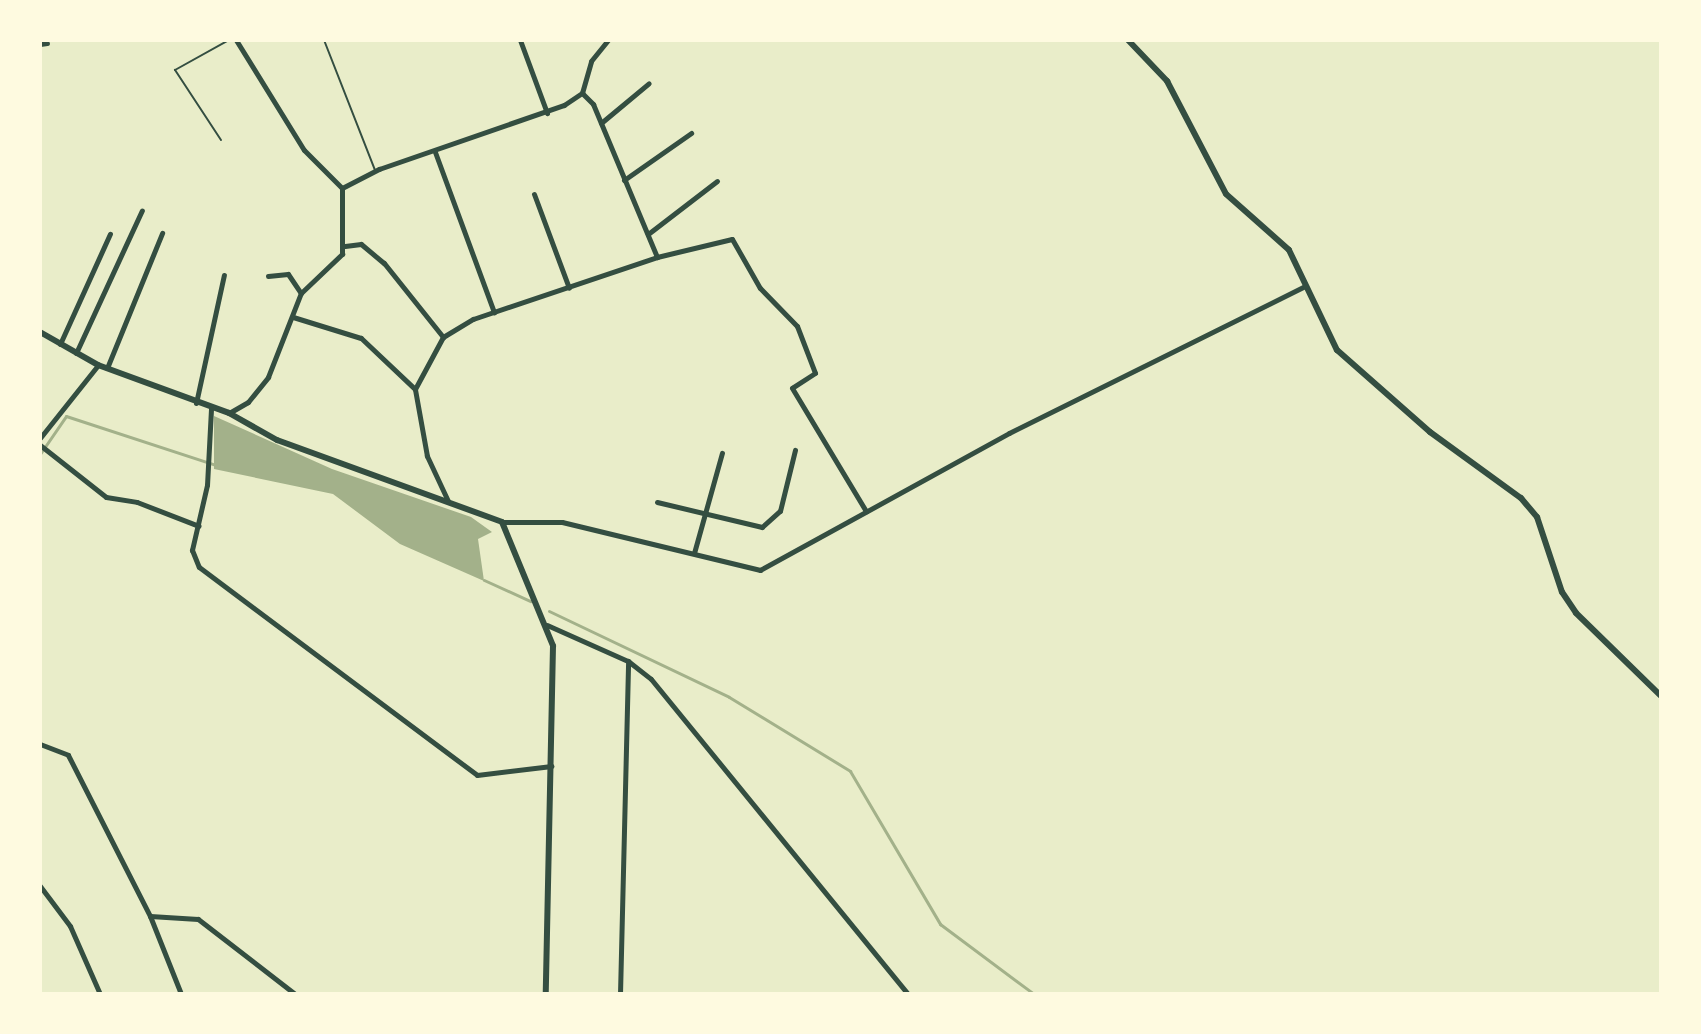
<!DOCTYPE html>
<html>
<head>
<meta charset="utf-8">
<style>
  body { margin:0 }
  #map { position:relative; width:1701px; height:1034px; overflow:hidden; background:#e9edc9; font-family:"Titillium Web",sans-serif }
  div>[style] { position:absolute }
  .water>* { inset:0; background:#a3b18a }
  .stream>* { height:3px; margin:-1.5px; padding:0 1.5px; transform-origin:1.5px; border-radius:1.5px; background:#a3b18a }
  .service>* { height:2px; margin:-1px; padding:0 1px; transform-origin:1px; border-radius:1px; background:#344e41 }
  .minor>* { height:5px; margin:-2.5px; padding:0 2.5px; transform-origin:2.5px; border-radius:2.5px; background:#344e41 }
  .tertiary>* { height:6px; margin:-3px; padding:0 3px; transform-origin:3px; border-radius:3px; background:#344e41 }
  span { translate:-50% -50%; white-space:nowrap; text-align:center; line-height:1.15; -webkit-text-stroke:6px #fefae0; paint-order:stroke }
  .frame { position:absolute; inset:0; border:42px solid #fefae0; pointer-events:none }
</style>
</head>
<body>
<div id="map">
  <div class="water">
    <div style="clip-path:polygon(214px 416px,332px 469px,471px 517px,492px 532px,478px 539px,484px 581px,400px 544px,333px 494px,214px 469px)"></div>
  </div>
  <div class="stream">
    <div style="left:40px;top:454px;width:46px;rotate:-55.6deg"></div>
    <div style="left:66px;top:416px;width:158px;rotate:18.1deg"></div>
    <div style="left:484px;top:580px;width:51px;rotate:24.5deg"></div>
    <div style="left:549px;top:611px;width:199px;rotate:25.5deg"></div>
    <div style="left:729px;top:697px;width:142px;rotate:31.4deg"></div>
    <div style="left:850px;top:771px;width:178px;rotate:59.5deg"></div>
    <div style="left:940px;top:924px;width:117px;rotate:36.7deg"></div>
  </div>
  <div class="service">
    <div style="left:324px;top:40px;width:140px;rotate:68.6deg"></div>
    <div style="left:221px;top:140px;width:84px;rotate:-123.3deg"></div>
    <div style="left:175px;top:70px;width:62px;rotate:-29.1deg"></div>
  </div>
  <div class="minor">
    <div style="left:236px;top:40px;width:129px;rotate:58.3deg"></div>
    <div style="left:304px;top:150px;width:54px;rotate:45deg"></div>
    <div style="left:520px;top:40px;width:78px;rotate:69.7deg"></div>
    <div style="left:40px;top:44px;width:7px;rotate:-8deg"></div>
    <div style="left:582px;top:93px;width:16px;rotate:45deg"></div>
    <div style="left:593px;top:104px;width:166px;rotate:67.3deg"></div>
    <div style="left:601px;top:123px;width:62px;rotate:-39.8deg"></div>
    <div style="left:435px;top:152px;width:171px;rotate:69.8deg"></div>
    <div style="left:624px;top:180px;width:82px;rotate:-35deg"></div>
    <div style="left:342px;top:188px;width:42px;rotate:-27.2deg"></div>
    <div style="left:379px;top:169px;width:196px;rotate:-19.1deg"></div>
    <div style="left:564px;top:105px;width:22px;rotate:-34deg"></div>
    <div style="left:582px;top:93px;width:33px;rotate:-74deg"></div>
    <div style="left:591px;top:61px;width:27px;rotate:-51deg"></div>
    <div style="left:534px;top:194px;width:100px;rotate:69.6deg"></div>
    <div style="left:648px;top:234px;width:87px;rotate:-37.5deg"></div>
    <div style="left:345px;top:246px;width:16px;rotate:-7deg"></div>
    <div style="left:361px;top:244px;width:30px;rotate:40deg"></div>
    <div style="left:384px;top:263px;width:95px;rotate:51.4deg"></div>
    <div style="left:268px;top:276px;width:20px;rotate:-6deg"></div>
    <div style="left:288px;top:274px;width:23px;rotate:56deg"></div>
    <div style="left:293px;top:317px;width:71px;rotate:17.2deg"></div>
    <div style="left:361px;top:338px;width:74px;rotate:43.4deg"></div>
    <div style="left:60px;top:344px;width:121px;rotate:-65.6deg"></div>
    <div style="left:76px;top:353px;width:157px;rotate:-65.2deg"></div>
    <div style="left:107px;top:368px;width:146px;rotate:-67.8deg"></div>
    <div style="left:196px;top:403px;width:131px;rotate:-77.7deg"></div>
    <div style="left:211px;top:409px;width:76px;rotate:93deg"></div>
    <div style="left:207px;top:485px;width:67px;rotate:103deg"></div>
    <div style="left:192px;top:550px;width:18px;rotate:68deg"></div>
    <div style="left:199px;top:567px;width:347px;rotate:36.8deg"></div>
    <div style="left:477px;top:775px;width:75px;rotate:-6.9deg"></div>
    <div style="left:229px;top:413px;width:22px;rotate:-30deg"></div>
    <div style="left:248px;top:402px;width:32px;rotate:-51deg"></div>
    <div style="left:268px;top:377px;width:90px;rotate:-68.6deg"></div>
    <div style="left:301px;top:293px;width:57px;rotate:-43.6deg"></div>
    <div style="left:342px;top:254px;width:66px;rotate:-90deg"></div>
    <div style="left:40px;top:438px;width:93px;rotate:-51.5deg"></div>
    <div style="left:40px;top:445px;width:84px;rotate:38.2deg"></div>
    <div style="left:106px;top:497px;width:31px;rotate:9deg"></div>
    <div style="left:137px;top:502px;width:66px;rotate:21.2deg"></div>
    <div style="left:448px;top:501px;width:50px;rotate:-115deg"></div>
    <div style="left:427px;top:456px;width:68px;rotate:-100.2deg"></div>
    <div style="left:415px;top:389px;width:59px;rotate:-61.7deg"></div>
    <div style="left:443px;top:337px;width:35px;rotate:-31deg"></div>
    <div style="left:473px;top:319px;width:194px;rotate:-18.6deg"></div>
    <div style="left:657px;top:257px;width:77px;rotate:-13.5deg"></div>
    <div style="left:732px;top:239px;width:56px;rotate:60.3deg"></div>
    <div style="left:760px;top:288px;width:53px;rotate:45.8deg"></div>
    <div style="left:797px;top:326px;width:50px;rotate:69deg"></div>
    <div style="left:815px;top:373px;width:27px;rotate:147deg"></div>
    <div style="left:792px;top:388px;width:144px;rotate:59deg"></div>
    <div style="left:657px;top:502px;width:108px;rotate:13.4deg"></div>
    <div style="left:762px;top:527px;width:24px;rotate:-42deg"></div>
    <div style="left:780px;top:511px;width:63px;rotate:-76.2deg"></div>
    <div style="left:502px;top:522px;width:60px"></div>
    <div style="left:562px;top:522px;width:204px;rotate:13.6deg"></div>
    <div style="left:760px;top:570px;width:284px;rotate:-28.8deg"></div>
    <div style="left:1009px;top:433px;width:330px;rotate:-26.4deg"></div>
    <div style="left:694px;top:553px;width:104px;rotate:-74.4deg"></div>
    <div style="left:547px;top:625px;width:89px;rotate:24deg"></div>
    <div style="left:628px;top:661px;width:29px;rotate:38deg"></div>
    <div style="left:651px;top:679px;width:407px;rotate:50.8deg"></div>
    <div style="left:40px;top:744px;width:30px;rotate:21deg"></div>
    <div style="left:68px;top:755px;width:181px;rotate:63deg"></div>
    <div style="left:150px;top:916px;width:84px;rotate:68.3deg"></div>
    <div style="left:40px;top:886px;width:50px;rotate:53.1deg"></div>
    <div style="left:70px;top:926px;width:74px;rotate:66.2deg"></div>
    <div style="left:150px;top:916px;width:48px;rotate:3.6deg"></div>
    <div style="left:198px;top:919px;width:123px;rotate:37.7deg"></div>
    <div style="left:620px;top:994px;width:333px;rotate:-88.6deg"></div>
  </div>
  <div class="tertiary">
    <div style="left:1128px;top:40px;width:57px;rotate:46.4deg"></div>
    <div style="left:1167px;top:81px;width:127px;rotate:62.4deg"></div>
    <div style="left:1226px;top:194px;width:84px;rotate:41.6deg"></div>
    <div style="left:1289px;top:250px;width:111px;rotate:64.4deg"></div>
    <div style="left:1337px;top:350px;width:124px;rotate:41.4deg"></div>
    <div style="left:1430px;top:432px;width:112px;rotate:36deg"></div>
    <div style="left:1521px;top:498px;width:25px;rotate:50deg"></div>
    <div style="left:1537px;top:517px;width:79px;rotate:71.6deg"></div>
    <div style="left:1562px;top:592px;width:25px;rotate:56deg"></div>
    <div style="left:1576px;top:613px;width:119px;rotate:44.3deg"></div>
    <div style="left:40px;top:332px;width:67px;rotate:29.6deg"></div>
    <div style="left:98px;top:365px;width:140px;rotate:20.1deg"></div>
    <div style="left:229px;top:413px;width:55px;rotate:29.4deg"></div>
    <div style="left:277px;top:440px;width:239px;rotate:20deg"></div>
    <div style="left:502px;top:522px;width:134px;rotate:67.6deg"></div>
    <div style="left:553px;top:646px;width:348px;rotate:91.2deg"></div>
  </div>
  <div class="frame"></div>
</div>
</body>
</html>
